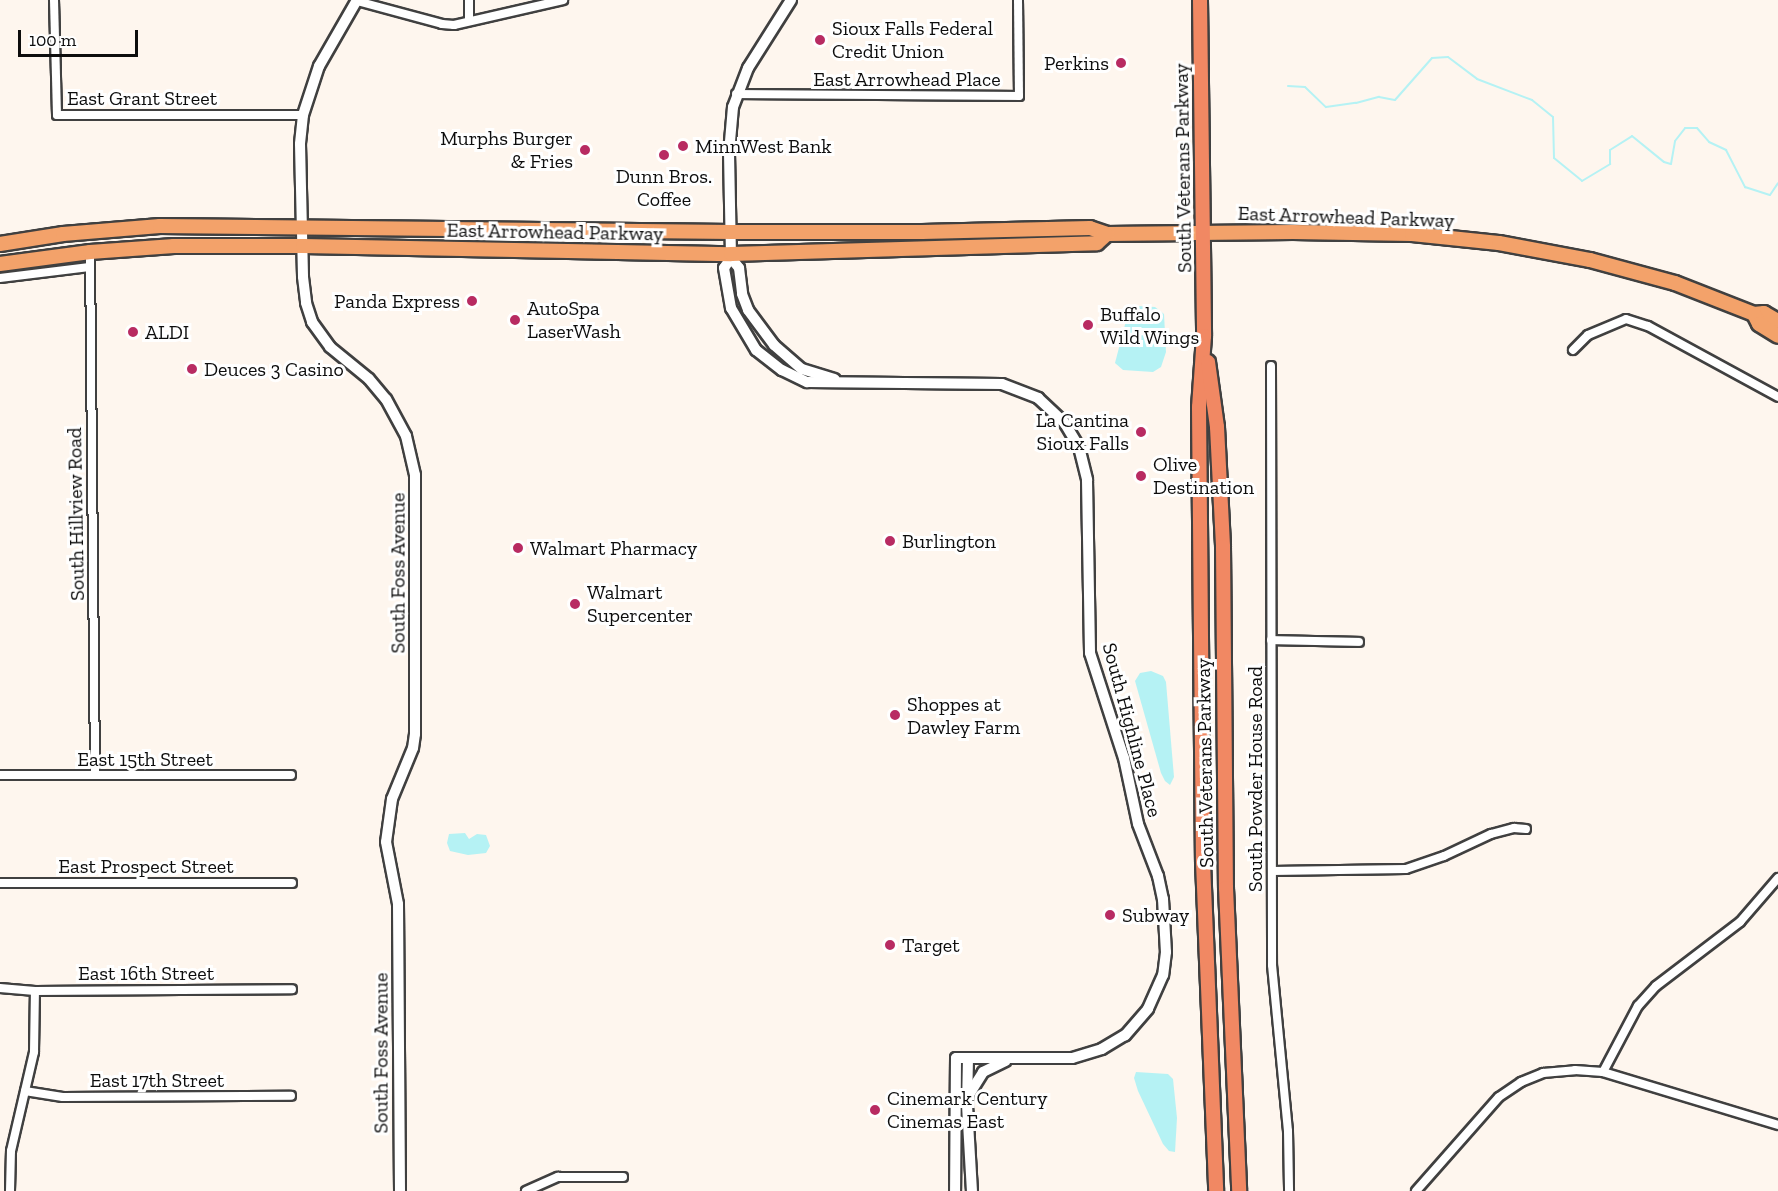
<!DOCTYPE html>
<html>
<head>
<meta charset="utf-8">
<style>
  body { margin:0 }
  #map { position:relative; width:1778px; height:1191px; overflow:hidden; background:#fef6ee; font-family:"Zilla Slab",serif }
  div>[style] { position:absolute }
  .water>* { inset:0; background:#b5f2f4 }
  .stream>* { height:2px; margin:-1px; padding:0 1px; transform-origin:1px; border-radius:1px; background:#b5f2f4 }
  .roads { filter:drop-shadow(2px 0 #404040) drop-shadow(-2px 0 #404040) drop-shadow(0 2px #404040) drop-shadow(0 -2px #404040) }
  .minor>* { height:8px; margin:-4px; padding:0 4px; transform-origin:4px; border-radius:4px; background:#fff }
  .tertiary>* { height:10px; margin:-5px; padding:0 5px; transform-origin:5px; border-radius:5px; background:#fff }
  .primary>* { height:14px; margin:-7px; padding:0 7px; transform-origin:7px; border-radius:7px; background:#f3a26a }
  .trunk>* { height:14px; margin:-7px; padding:0 7px; transform-origin:7px; border-radius:7px; background:#f18863 }
  .dots>* { width:16px; height:16px; translate:-50% -50%; box-sizing:border-box; border:3px solid #fff; border-radius:50% }
  span { translate:-50% -50%; white-space:nowrap; text-align:center; line-height:1.15; -webkit-text-stroke:6px #fff; paint-order:stroke }
  .poi-label { font-size:20px; color:#0d0d0d }
  .left { translate:0 -50%; text-align:left }
  .right { translate:-100% -50%; text-align:right }
  .street-label { font-size:20px; color:#0d0d0d }
  .scale { position:absolute; left:18px; top:30px; width:120px; height:27px; box-sizing:border-box; border:3px solid #0d0d0d; border-top:0; padding-left:8px; font-size:18px; line-height:21px; white-space:nowrap; color:#0d0d0d; -webkit-text-stroke:4px #fff; paint-order:stroke }
</style>
</head>
<body>
<div id="map">
  <div class="water">
    <div style="clip-path:polygon(1138px 306px,1155px 307px,1164px 314px,1166px 352px,1161px 367px,1153px 372px,1123px 370px,1115px 363px,1128px 313px)"></div>
    <div style="clip-path:polygon(1151px 671px,1163px 676px,1166px 682px,1174px 777px,1170px 785px,1165px 781px,1161px 773px,1135px 681px,1140px 673px)"></div>
    <div style="clip-path:polygon(465px 833px,469px 839px,477px 834px,486px 835px,490px 846px,486px 853px,468px 855px,450px 851px,447px 843px,449px 834px)"></div>
    <div style="clip-path:polygon(1136px 1072px,1168px 1074px,1173px 1079px,1177px 1118px,1175px 1152px,1169px 1151px,1163px 1144px,1138px 1091px,1134px 1078px)"></div>
  </div>
  <div class="stream">
    <div style="left:1288px;top:86px;width:17px;rotate:3deg"></div>
    <div style="left:1305px;top:87px;width:29px;rotate:44deg"></div>
    <div style="left:1326px;top:107px;width:30px;rotate:-8deg"></div>
    <div style="left:1356px;top:103px;width:24px;rotate:-15deg"></div>
    <div style="left:1379px;top:97px;width:16px;rotate:11deg"></div>
    <div style="left:1395px;top:100px;width:56px;rotate:-48.6deg"></div>
    <div style="left:1432px;top:58px;width:16px;rotate:-4deg"></div>
    <div style="left:1448px;top:57px;width:36px;rotate:37deg"></div>
    <div style="left:1477px;top:79px;width:59px;rotate:20.9deg"></div>
    <div style="left:1532px;top:100px;width:27px;rotate:39deg"></div>
    <div style="left:1553px;top:117px;width:41px;rotate:88.6deg"></div>
    <div style="left:1554px;top:158px;width:36px;rotate:39deg"></div>
    <div style="left:1582px;top:181px;width:33px;rotate:-31deg"></div>
    <div style="left:1610px;top:164px;width:14px;rotate:-90deg"></div>
    <div style="left:1610px;top:150px;width:26px;rotate:-32deg"></div>
    <div style="left:1632px;top:136px;width:41px;rotate:39.1deg"></div>
    <div style="left:1664px;top:162px;width:7px;rotate:16deg"></div>
    <div style="left:1671px;top:164px;width:23px;rotate:-80deg"></div>
    <div style="left:1675px;top:141px;width:16px;rotate:-52deg"></div>
    <div style="left:1685px;top:128px;width:12px"></div>
    <div style="left:1697px;top:128px;width:18px;rotate:49deg"></div>
    <div style="left:1709px;top:142px;width:19px;rotate:25deg"></div>
    <div style="left:1726px;top:150px;width:42px;rotate:62.8deg"></div>
    <div style="left:1745px;top:187px;width:26px;rotate:18deg"></div>
    <div style="left:1770px;top:195px;width:14px;rotate:-56deg"></div>
  </div>
  <div class="roads">
    <div class="minor">
      <div style="left:54px;top:0;width:115px;rotate:88.5deg"></div>
      <div style="left:57px;top:115px;width:246px"></div>
      <div style="left:357px;top:1px;width:88px;rotate:15.1deg"></div>
      <div style="left:442px;top:24px;width:12px;rotate:5deg"></div>
      <div style="left:454px;top:25px;width:112px;rotate:-12.9deg"></div>
      <div style="left:469px;top:21px;width:21px;rotate:-90deg"></div>
      <div style="left:736px;top:94px;width:283px;rotate:0.4deg"></div>
      <div style="left:1019px;top:96px;width:96px;rotate:-90.6deg"></div>
      <div style="left:90px;top:252px;width:523px;rotate:89.45deg"></div>
      <div style="left:0;top:278px;width:90px;rotate:-7deg"></div>
      <div style="left:1573px;top:350px;width:21px;rotate:-45deg"></div>
      <div style="left:1588px;top:335px;width:41px;rotate:-22.8deg"></div>
      <div style="left:1626px;top:319px;width:23px;rotate:18deg"></div>
      <div style="left:1648px;top:326px;width:148px;rotate:28.6deg"></div>
      <div style="left:1271px;top:366px;width:599px;rotate:89.9deg"></div>
      <div style="left:1272px;top:965px;width:167px;rotate:84.5deg"></div>
      <div style="left:1288px;top:1131px;width:60px;rotate:89deg"></div>
      <div style="left:1271px;top:640px;width:88px;rotate:1.3deg"></div>
      <div style="left:0;top:775px;width:291px"></div>
      <div style="left:1272px;top:871px;width:134px;rotate:-0.9deg"></div>
      <div style="left:1406px;top:869px;width:40px;rotate:-18.9deg"></div>
      <div style="left:1444px;top:856px;width:52px;rotate:-25.1deg"></div>
      <div style="left:1491px;top:834px;width:24px;rotate:-15deg"></div>
      <div style="left:1514px;top:828px;width:12px;rotate:5deg"></div>
      <div style="left:0;top:883px;width:292px"></div>
      <div style="left:0;top:988px;width:35px;rotate:5deg"></div>
      <div style="left:35px;top:991px;width:257px;rotate:-0.4deg"></div>
      <div style="left:1603px;top:1072px;width:75px;rotate:-62.1deg"></div>
      <div style="left:1638px;top:1006px;width:27px;rotate:-48deg"></div>
      <div style="left:1656px;top:986px;width:106px;rotate:-37.3deg"></div>
      <div style="left:1740px;top:922px;width:58px;rotate:-49.2deg"></div>
      <div style="left:25px;top:1091px;width:38px;rotate:9deg"></div>
      <div style="left:63px;top:1097px;width:228px;rotate:-0.3deg"></div>
      <div style="left:10px;top:1191px;width:40px;rotate:-88.6deg"></div>
      <div style="left:11px;top:1151px;width:102px;rotate:-76.9deg"></div>
      <div style="left:34px;top:1052px;width:61px;rotate:-89.1deg"></div>
      <div style="left:526px;top:1191px;width:35px;rotate:-24deg"></div>
      <div style="left:558px;top:1177px;width:65px"></div>
      <div style="left:1416px;top:1191px;width:125px;rotate:-48.6deg"></div>
      <div style="left:1499px;top:1097px;width:27px;rotate:-34deg"></div>
      <div style="left:1521px;top:1082px;width:24px;rotate:-22deg"></div>
      <div style="left:1543px;top:1073px;width:32px;rotate:-5deg"></div>
      <div style="left:1575px;top:1070px;width:28px;rotate:4deg"></div>
      <div style="left:1603px;top:1072px;width:183px;rotate:16.8deg"></div>
    </div>
    <div class="tertiary">
      <div style="left:357px;top:0;width:76px;rotate:119.9deg"></div>
      <div style="left:319px;top:66px;width:52px;rotate:108.1deg"></div>
      <div style="left:303px;top:115px;width:29px;rotate:96deg"></div>
      <div style="left:300px;top:144px;width:133px;rotate:88.7deg"></div>
      <div style="left:303px;top:277px;width:26px;rotate:83deg"></div>
      <div style="left:306px;top:303px;width:20px;rotate:72deg"></div>
      <div style="left:312px;top:322px;width:31px;rotate:54deg"></div>
      <div style="left:330px;top:347px;width:50px;rotate:39.4deg"></div>
      <div style="left:369px;top:379px;width:26px;rotate:50deg"></div>
      <div style="left:386px;top:399px;width:42px;rotate:61.6deg"></div>
      <div style="left:406px;top:436px;width:40px;rotate:77deg"></div>
      <div style="left:415px;top:475px;width:259px;rotate:90deg"></div>
      <div style="left:415px;top:734px;width:14px;rotate:98deg"></div>
      <div style="left:413px;top:748px;width:55px;rotate:112.4deg"></div>
      <div style="left:392px;top:799px;width:43px;rotate:97.9deg"></div>
      <div style="left:386px;top:842px;width:63px;rotate:79deg"></div>
      <div style="left:398px;top:904px;width:287px;rotate:89.6deg"></div>
      <div style="left:791px;top:0;width:80px;rotate:122.3deg"></div>
      <div style="left:748px;top:68px;width:42px;rotate:111deg"></div>
      <div style="left:733px;top:107px;width:46px;rotate:95deg"></div>
      <div style="left:729px;top:153px;width:105px;rotate:88.9deg"></div>
      <div style="left:731px;top:258px;width:12px;rotate:125deg"></div>
      <div style="left:724px;top:268px;width:41px;rotate:80.1deg"></div>
      <div style="left:731px;top:308px;width:49px;rotate:59.2deg"></div>
      <div style="left:756px;top:350px;width:33px;rotate:38deg"></div>
      <div style="left:782px;top:370px;width:28px;rotate:26deg"></div>
      <div style="left:807px;top:382px;width:195px;rotate:0.6deg"></div>
      <div style="left:1002px;top:384px;width:39px;rotate:21deg"></div>
      <div style="left:1038px;top:398px;width:35px;rotate:43deg"></div>
      <div style="left:1064px;top:422px;width:29px;rotate:59deg"></div>
      <div style="left:1079px;top:447px;width:34px;rotate:76deg"></div>
      <div style="left:1087px;top:480px;width:173px;rotate:89deg"></div>
      <div style="left:1090px;top:653px;width:110px;rotate:72.1deg"></div>
      <div style="left:1124px;top:758px;width:67px;rotate:78deg"></div>
      <div style="left:1138px;top:824px;width:56px;rotate:69deg"></div>
      <div style="left:1158px;top:876px;width:24px;rotate:78deg"></div>
      <div style="left:1163px;top:899px;width:53px;rotate:86.8deg"></div>
      <div style="left:1166px;top:952px;width:23px;rotate:97deg"></div>
      <div style="left:1163px;top:975px;width:37px;rotate:114deg"></div>
      <div style="left:1148px;top:1009px;width:35px;rotate:131deg"></div>
      <div style="left:1125px;top:1035px;width:27px;rotate:149deg"></div>
      <div style="left:1102px;top:1049px;width:31px;rotate:163deg"></div>
      <div style="left:1072px;top:1058px;width:116px;rotate:180deg"></div>
      <div style="left:956px;top:1058px;width:133px;rotate:90.4deg"></div>
      <div style="left:731px;top:258px;width:13px;rotate:51deg"></div>
      <div style="left:739px;top:268px;width:26px;rotate:83deg"></div>
      <div style="left:742px;top:294px;width:17px;rotate:69deg"></div>
      <div style="left:748px;top:310px;width:44px;rotate:53.4deg"></div>
      <div style="left:774px;top:345px;width:37px;rotate:41deg"></div>
      <div style="left:802px;top:369px;width:34px;rotate:17deg"></div>
      <div style="left:968px;top:1058px;width:47px;rotate:91.2deg"></div>
      <div style="left:967px;top:1105px;width:86px;rotate:86.7deg"></div>
      <div style="left:970px;top:1093px;width:25px;rotate:-58deg"></div>
      <div style="left:983px;top:1072px;width:25px;rotate:-26deg"></div>
    </div>
    <div class="primary">
      <div style="left:0;top:244px;width:64px;rotate:-9deg"></div>
      <div style="left:63px;top:234px;width:97px;rotate:-4.7deg"></div>
      <div style="left:160px;top:226px;width:572px;rotate:0.6deg"></div>
      <div style="left:732px;top:232px;width:190px"></div>
      <div style="left:922px;top:232px;width:168px;rotate:-1.4deg"></div>
      <div style="left:1090px;top:228px;width:18px;rotate:19deg"></div>
      <div style="left:1107px;top:234px;width:186px;rotate:-0.6deg"></div>
      <div style="left:1293px;top:232px;width:119px;rotate:1deg"></div>
      <div style="left:1412px;top:234px;width:87px;rotate:5.9deg"></div>
      <div style="left:1499px;top:243px;width:93px;rotate:10.6deg"></div>
      <div style="left:1590px;top:260px;width:88px;rotate:15.1deg"></div>
      <div style="left:1675px;top:283px;width:85px;rotate:21.4deg"></div>
      <div style="left:1754px;top:314px;width:10px;rotate:-6deg"></div>
      <div style="left:1764px;top:313px;width:16px;rotate:30deg"></div>
      <div style="left:0;top:264px;width:91px;rotate:-7.6deg"></div>
      <div style="left:90px;top:252px;width:84px;rotate:-4.1deg"></div>
      <div style="left:174px;top:246px;width:129px"></div>
      <div style="left:303px;top:246px;width:428px;rotate:1.1deg"></div>
      <div style="left:731px;top:254px;width:366px;rotate:-1.7deg"></div>
      <div style="left:1097px;top:243px;width:13px;rotate:-42deg"></div>
      <div style="left:1754px;top:314px;width:11px;rotate:63deg"></div>
      <div style="left:1759px;top:324px;width:22px;rotate:32deg"></div>
    </div>
    <div class="trunk">
      <div style="left:1200px;top:0;width:336px;rotate:89.3deg"></div>
      <div style="left:1204px;top:336px;width:71px;rotate:94deg"></div>
      <div style="left:1199px;top:407px;width:455px;rotate:89.5deg"></div>
      <div style="left:1203px;top:862px;width:329px;rotate:87.7deg"></div>
      <div style="left:1208px;top:362px;width:66px;rotate:82.1deg"></div>
      <div style="left:1217px;top:427px;width:120px;rotate:87.1deg"></div>
      <div style="left:1223px;top:547px;width:341px;rotate:89.5deg"></div>
      <div style="left:1226px;top:888px;width:303px;rotate:87.5deg"></div>
    </div>
  </div>
  <div class="dots">
    <div style="left:820px;top:40px;background:#b82b62"></div>
    <div style="left:1121px;top:63px;background:#b82b62"></div>
    <div style="left:683px;top:146px;background:#b82b62"></div>
    <div style="left:585px;top:150px;background:#b82b62"></div>
    <div style="left:664px;top:155px;background:#b82b62"></div>
    <div style="left:472px;top:301px;background:#b82b62"></div>
    <div style="left:515px;top:320px;background:#b82b62"></div>
    <div style="left:1088px;top:325px;background:#b82b62"></div>
    <div style="left:133px;top:332px;background:#b82b62"></div>
    <div style="left:192px;top:369px;background:#b82b62"></div>
    <div style="left:1141px;top:432px;background:#b82b62"></div>
    <div style="left:1141px;top:476px;background:#b82b62"></div>
    <div style="left:890px;top:541px;background:#b82b62"></div>
    <div style="left:518px;top:548px;background:#b82b62"></div>
    <div style="left:575px;top:604px;background:#b82b62"></div>
    <div style="left:895px;top:715px;background:#b82b62"></div>
    <div style="left:1110px;top:915px;background:#b82b62"></div>
    <div style="left:890px;top:945px;background:#b82b62"></div>
    <div style="left:875px;top:1110px;background:#b82b62"></div>
  </div>
  <div class="poi-label">
    <span class="left" style="left:832px;top:40px">Sioux Falls Federal<br>Credit Union</span>
    <span class="right" style="left:1109px;top:63px">Perkins</span>
    <span class="right" style="left:573px;top:150px">Murphs Burger<br>&amp; Fries</span>
    <span class="left" style="left:695px;top:146px">MinnWest Bank</span>
    <span style="left:664px;top:188px">Dunn Bros.<br>Coffee</span>
    <span class="right" style="left:460px;top:301px">Panda Express</span>
    <span class="left" style="left:527px;top:320px">AutoSpa<br>LaserWash</span>
    <span class="left" style="left:1100px;top:326px">Buffalo<br>Wild Wings</span>
    <span class="left" style="left:145px;top:332px">ALDI</span>
    <span class="left" style="left:204px;top:369px">Deuces 3 Casino</span>
    <span class="right" style="left:1129px;top:432px">La Cantina<br>Sioux Falls</span>
    <span class="left" style="left:1153px;top:476px">Olive<br>Destination</span>
    <span class="left" style="left:902px;top:541px">Burlington</span>
    <span class="left" style="left:530px;top:548px">Walmart Pharmacy</span>
    <span class="left" style="left:587px;top:604px">Walmart<br>Supercenter</span>
    <span class="left" style="left:907px;top:716px">Shoppes at<br>Dawley Farm</span>
    <span class="left" style="left:1122px;top:915px">Subway</span>
    <span class="left" style="left:902px;top:945px">Target</span>
    <span class="left" style="left:887px;top:1110px">Cinemark Century<br>Cinemas East</span>
  </div>
  <div class="street-label">
    <span style="left:907px;top:79px">East Arrowhead Place</span>
    <span style="left:142px;top:98px">East Grant Street</span>
    <span style="left:1183px;top:168px;rotate:-91deg">South Veterans Parkway</span>
    <span style="left:1346px;top:217px;rotate:2deg">East Arrowhead Parkway</span>
    <span style="left:555px;top:232px;rotate:1deg">East Arrowhead Parkway</span>
    <span style="left:76px;top:514px;rotate:-91deg">South Hillview Road</span>
    <span style="left:398px;top:573px;rotate:-90deg">South Foss Avenue</span>
    <span style="left:1132px;top:730px;rotate:75deg">South Highline Place</span>
    <span style="left:145px;top:759px">East 15th Street</span>
    <span style="left:1205px;top:763px;rotate:-91deg">South Veterans Parkway</span>
    <span style="left:1255px;top:779px;rotate:-90deg">South Powder House Road</span>
    <span style="left:146px;top:866px">East Prospect Street</span>
    <span style="left:146px;top:973px">East 16th Street</span>
    <span style="left:381px;top:1053px;rotate:-90deg">South Foss Avenue</span>
    <span style="left:157px;top:1080px">East 17th Street</span>
  </div>
  <div class="scale">100 m</div>
</div>
</body>
</html>
